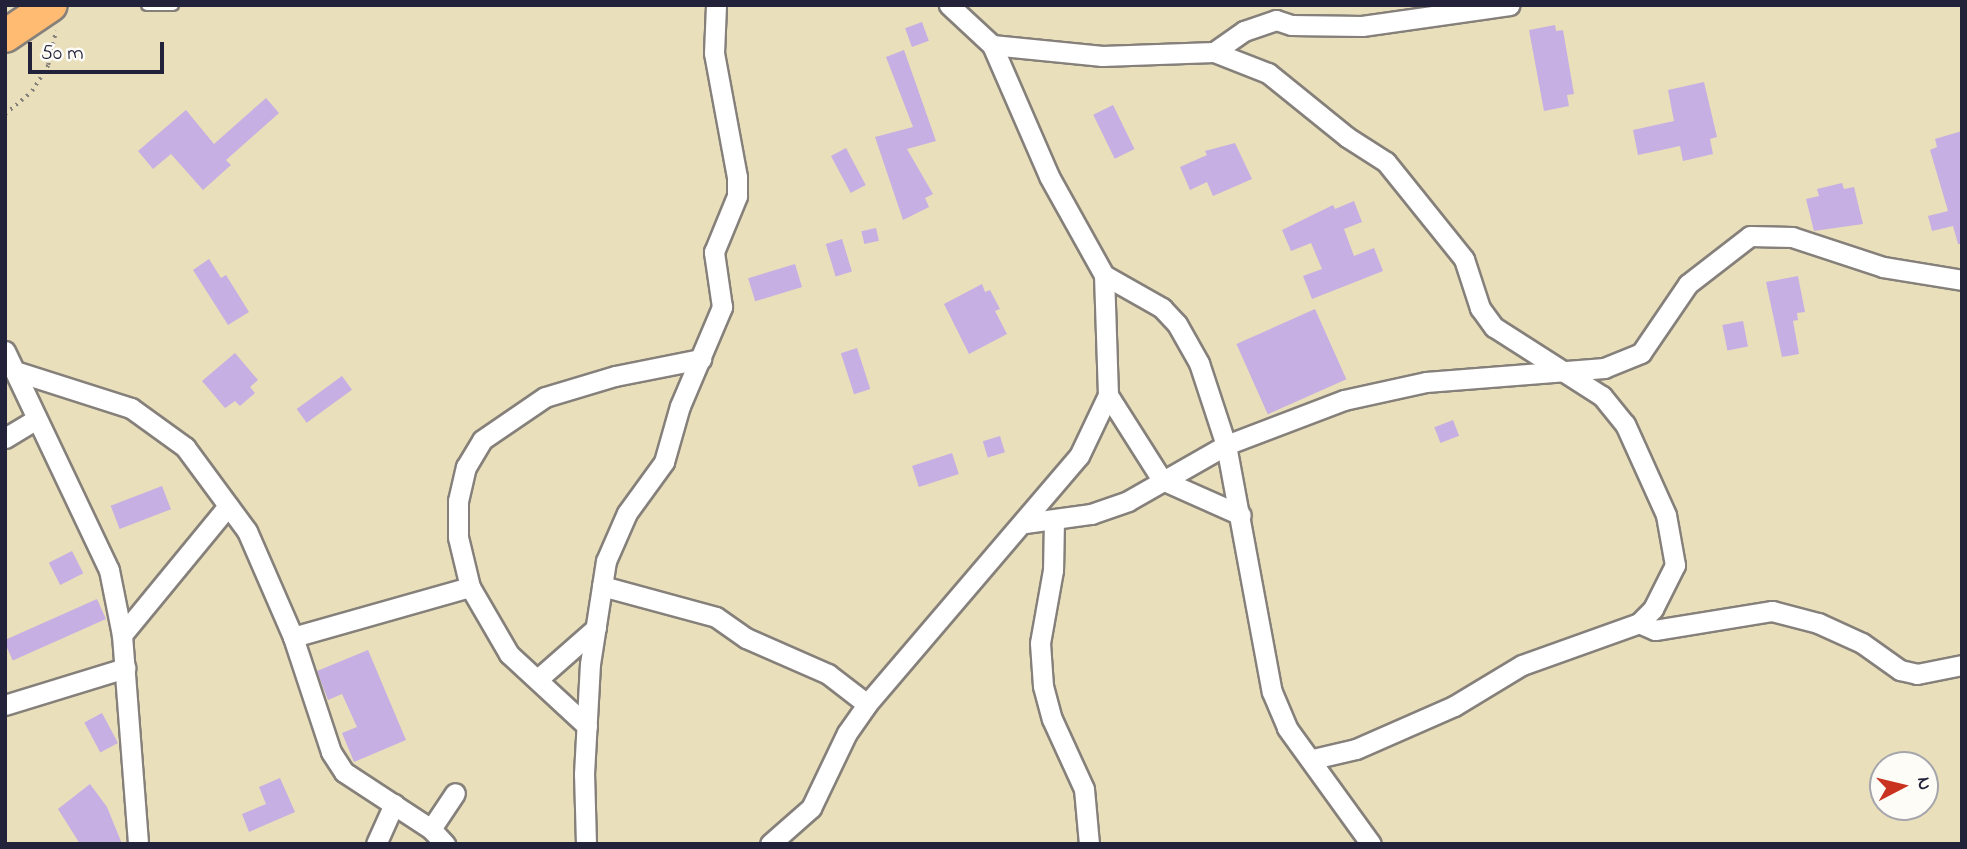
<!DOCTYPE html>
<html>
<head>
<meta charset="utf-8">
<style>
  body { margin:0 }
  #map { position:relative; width:1967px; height:849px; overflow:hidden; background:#e9dfbb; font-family:"Indie Flower",sans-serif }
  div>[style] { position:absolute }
  .building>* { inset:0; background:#c6afe3; transform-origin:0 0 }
  .path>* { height:3.5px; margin-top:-1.75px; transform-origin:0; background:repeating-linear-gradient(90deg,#86807b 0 2px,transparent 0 7px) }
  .roads { filter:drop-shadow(2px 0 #86807b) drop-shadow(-2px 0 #86807b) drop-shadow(0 2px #86807b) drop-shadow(0 -2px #86807b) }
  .service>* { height:10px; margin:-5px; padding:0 5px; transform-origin:5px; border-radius:5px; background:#fff }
  .minor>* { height:19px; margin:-9.5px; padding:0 9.5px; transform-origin:9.5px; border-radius:9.5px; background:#fff }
  .trunk>* { height:32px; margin:-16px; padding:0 16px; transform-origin:16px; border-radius:16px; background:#febb71 }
  span { translate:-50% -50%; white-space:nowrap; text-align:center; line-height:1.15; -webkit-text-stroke:7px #fdfcf7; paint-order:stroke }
  .frame { position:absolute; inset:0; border:7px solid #22223b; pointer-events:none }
  .north { position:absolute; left:1869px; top:751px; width:70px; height:70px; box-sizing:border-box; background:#fdfcf7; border:2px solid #a5a5ac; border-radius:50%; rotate:83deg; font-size:19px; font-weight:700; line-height:28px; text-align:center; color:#22223b }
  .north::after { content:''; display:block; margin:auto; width:24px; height:32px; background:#c8321e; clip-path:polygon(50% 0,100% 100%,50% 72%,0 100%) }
  .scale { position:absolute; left:28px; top:42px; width:136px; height:32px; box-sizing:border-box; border:4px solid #22223b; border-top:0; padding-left:9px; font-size:21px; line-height:24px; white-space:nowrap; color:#22223b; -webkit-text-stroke:5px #fdfcf7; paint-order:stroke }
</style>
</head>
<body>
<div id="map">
  <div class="building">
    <div style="left:922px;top:22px;width:20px;height:18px;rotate:70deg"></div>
    <div style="clip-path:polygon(1555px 25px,1556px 31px,1563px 30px,1574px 94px,1567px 95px,1569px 106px,1544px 111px,1529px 30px)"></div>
    <div style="clip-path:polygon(904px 50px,936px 141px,907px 149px,933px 194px,925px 198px,929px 207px,903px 220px,875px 137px,913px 127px,886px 57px)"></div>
    <div style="clip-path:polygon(1704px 82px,1717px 137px,1710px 139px,1713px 154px,1683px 161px,1680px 146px,1638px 155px,1633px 130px,1674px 121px,1668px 90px)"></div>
    <div style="clip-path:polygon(266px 98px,279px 113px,226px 160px,231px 165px,203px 190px,171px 154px,153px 169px,138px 151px,186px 110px,214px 144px)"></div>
    <div style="left:1113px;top:105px;width:49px;height:22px;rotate:64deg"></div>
    <div style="clip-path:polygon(1962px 131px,1962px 244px,1958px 244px,1953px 226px,1932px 231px,1928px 216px,1948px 211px,1930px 150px,1937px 147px,1935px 139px)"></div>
    <div style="clip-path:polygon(1235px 143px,1252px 179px,1213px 196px,1207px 182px,1190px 190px,1180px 167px,1207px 155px,1205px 151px)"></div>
    <div style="left:846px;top:148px;width:42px;height:17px;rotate:62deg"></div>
    <div style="clip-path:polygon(1842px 183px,1844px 189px,1854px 187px,1863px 224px,1814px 231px,1806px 199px,1819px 196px,1817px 189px)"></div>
    <div style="clip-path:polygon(1354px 201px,1362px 222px,1344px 229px,1354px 256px,1374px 248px,1383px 271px,1312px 299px,1303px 276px,1322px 269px,1311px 243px,1291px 251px,1282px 230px,1333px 205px,1335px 209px)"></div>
    <div style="left:876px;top:228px;width:13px;height:15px;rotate:77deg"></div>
    <div style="left:842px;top:239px;width:34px;height:17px;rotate:73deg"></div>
    <div style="clip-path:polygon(209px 259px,221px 278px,226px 275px,249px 312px,228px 325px,193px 270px)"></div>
    <div style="left:795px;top:264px;width:24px;height:49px;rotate:73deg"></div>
    <div style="clip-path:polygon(1798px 276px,1805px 312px,1797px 313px,1798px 320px,1793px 321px,1799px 354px,1782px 357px,1766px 282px)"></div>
    <div style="clip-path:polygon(982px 284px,985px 292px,990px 290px,1000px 309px,995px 311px,1007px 334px,969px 354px,944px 304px)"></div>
    <div style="left:1315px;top:309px;width:77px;height:86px;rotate:66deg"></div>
    <div style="left:1743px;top:321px;width:26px;height:21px;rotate:79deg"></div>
    <div style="left:857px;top:348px;width:43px;height:17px;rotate:72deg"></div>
    <div style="clip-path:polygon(235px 353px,258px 380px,250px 387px,255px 393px,240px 406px,235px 401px,225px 408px,202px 381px)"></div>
    <div style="left:342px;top:376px;width:17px;height:56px;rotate:54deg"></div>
    <div style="left:1453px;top:420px;width:17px;height:20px;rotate:69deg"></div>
    <div style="left:1000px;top:436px;width:17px;height:18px;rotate:73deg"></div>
    <div style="left:952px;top:453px;width:22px;height:42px;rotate:72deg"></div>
    <div style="left:162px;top:486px;width:25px;height:55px;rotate:69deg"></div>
    <div style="left:72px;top:551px;width:25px;height:26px;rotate:63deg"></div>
    <div style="left:97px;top:599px;width:22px;height:102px;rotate:66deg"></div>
    <div style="clip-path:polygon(368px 650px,406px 740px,354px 762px,342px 733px,357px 727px,342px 694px,328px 700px,317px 671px)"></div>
    <div style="left:102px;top:713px;width:34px;height:20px;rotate:62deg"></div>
    <div style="clip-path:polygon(280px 778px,295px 812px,249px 832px,242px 814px,266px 804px,259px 787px)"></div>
    <div style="clip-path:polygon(90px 784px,107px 807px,122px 844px,80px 844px,58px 809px)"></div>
  </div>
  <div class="path">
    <div style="left:5px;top:114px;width:35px;rotate:-40deg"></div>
    <div style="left:32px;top:91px;width:31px;rotate:-58deg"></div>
    <div style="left:48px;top:65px;width:35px;rotate:-77deg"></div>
  </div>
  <div class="roads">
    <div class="service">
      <div style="left:147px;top:5px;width:26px"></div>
    </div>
    <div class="minor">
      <div style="left:992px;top:45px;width:111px;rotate:5.7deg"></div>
      <div style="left:1102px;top:56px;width:112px;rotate:-2deg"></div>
      <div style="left:1214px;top:52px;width:37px;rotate:-35deg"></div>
      <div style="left:1244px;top:31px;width:34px;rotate:-19deg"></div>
      <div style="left:1276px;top:20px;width:16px;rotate:18deg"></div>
      <div style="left:1291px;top:25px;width:71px;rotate:0.8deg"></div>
      <div style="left:1362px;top:26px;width:149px;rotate:-8.1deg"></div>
      <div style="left:1214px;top:52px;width:58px;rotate:21.3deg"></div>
      <div style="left:1268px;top:73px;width:102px;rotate:39deg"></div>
      <div style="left:1347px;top:137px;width:46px;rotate:32.7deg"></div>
      <div style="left:1386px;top:162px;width:124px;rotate:51.2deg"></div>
      <div style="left:1464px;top:259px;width:52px;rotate:71.9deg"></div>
      <div style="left:1480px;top:308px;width:24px;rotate:54deg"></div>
      <div style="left:1494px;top:327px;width:128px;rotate:32.6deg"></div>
      <div style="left:1602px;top:396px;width:36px;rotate:51deg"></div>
      <div style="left:1625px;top:424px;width:100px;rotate:65.7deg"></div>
      <div style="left:1666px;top:515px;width:51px;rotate:79.8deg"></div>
      <div style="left:1675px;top:565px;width:49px;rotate:116.6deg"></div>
      <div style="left:1653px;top:609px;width:20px;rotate:135deg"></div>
      <div style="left:1104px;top:275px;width:67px;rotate:29.6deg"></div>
      <div style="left:1162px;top:308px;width:22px;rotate:47deg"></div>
      <div style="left:1177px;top:324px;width:45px;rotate:60.6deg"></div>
      <div style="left:1199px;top:363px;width:86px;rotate:71.8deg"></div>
      <div style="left:1226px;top:445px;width:251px;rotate:79.5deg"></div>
      <div style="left:1272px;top:692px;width:39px;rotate:67deg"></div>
      <div style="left:1287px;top:728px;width:143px;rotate:54.1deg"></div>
      <div style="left:5px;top:351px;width:242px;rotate:64.6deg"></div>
      <div style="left:109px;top:570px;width:66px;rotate:78.7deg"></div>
      <div style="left:122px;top:635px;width:210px;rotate:85.6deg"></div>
      <div style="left:15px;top:371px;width:122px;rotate:17.7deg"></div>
      <div style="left:131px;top:408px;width:67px;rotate:35.8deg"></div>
      <div style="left:185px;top:447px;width:104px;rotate:53.6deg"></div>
      <div style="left:247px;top:531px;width:116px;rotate:66.5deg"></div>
      <div style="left:293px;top:637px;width:121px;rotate:71.7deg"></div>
      <div style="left:331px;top:752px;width:24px;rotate:57deg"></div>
      <div style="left:344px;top:772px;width:104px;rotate:33.2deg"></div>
      <div style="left:431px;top:829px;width:21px;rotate:47deg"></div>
      <div style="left:1108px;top:395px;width:101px;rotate:57.6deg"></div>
      <div style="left:1162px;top:480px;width:86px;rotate:23.9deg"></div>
      <div style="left:5px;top:438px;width:37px;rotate:-31deg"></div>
      <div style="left:1054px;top:520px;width:50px;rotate:91.1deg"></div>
      <div style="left:1053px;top:570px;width:74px;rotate:100.1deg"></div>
      <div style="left:1040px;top:643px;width:43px;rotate:86deg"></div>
      <div style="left:1043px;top:686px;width:34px;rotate:75deg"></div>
      <div style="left:1052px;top:719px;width:77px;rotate:65.4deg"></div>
      <div style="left:1084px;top:789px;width:55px;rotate:84.8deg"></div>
      <div style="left:1025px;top:523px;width:67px;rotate:-7.8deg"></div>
      <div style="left:1091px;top:514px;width:39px;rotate:-19deg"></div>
      <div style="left:1128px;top:501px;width:113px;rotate:-29.7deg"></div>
      <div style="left:1226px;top:445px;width:126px;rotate:-20.9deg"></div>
      <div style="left:1344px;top:400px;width:84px;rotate:-12.4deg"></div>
      <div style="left:1426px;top:382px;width:179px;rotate:-4.5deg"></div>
      <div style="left:1604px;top:368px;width:40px;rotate:-22deg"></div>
      <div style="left:1641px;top:353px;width:83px;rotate:-55.7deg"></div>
      <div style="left:1688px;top:284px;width:78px;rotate:-37.7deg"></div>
      <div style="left:1750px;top:236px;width:42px;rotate:1.4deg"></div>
      <div style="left:1792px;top:237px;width:96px;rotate:18.2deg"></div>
      <div style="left:1883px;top:267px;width:80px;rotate:9.3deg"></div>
      <div style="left:602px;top:586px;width:118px;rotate:15.2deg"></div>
      <div style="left:716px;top:617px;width:37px;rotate:35deg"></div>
      <div style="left:746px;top:638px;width:90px;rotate:23.7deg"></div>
      <div style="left:828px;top:674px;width:49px;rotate:37.6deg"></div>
      <div style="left:122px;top:635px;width:167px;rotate:-50.6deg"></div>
      <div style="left:293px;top:637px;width:184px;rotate:-15.8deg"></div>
      <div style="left:538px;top:679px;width:77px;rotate:-41.3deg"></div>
      <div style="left:5px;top:705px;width:126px;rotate:-17.1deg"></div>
      <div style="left:587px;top:726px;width:106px;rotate:-137.3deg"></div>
      <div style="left:509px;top:654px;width:78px;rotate:-120.2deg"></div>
      <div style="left:470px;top:587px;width:51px;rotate:-103.5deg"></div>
      <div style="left:458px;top:537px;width:36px;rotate:-90deg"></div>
      <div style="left:458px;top:501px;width:35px;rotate:-77deg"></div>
      <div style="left:466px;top:467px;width:31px;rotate:-59deg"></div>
      <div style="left:482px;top:440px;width:76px;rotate:-34.3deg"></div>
      <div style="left:545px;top:397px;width:73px;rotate:-16.7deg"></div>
      <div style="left:615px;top:376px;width:88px;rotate:-11.2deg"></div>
      <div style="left:1313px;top:759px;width:44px;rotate:-13.1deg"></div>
      <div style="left:1356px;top:749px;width:107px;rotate:-23.7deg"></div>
      <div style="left:1454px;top:706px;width:79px;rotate:-31.1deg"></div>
      <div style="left:1522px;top:665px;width:124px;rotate:-19.7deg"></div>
      <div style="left:1639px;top:623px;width:17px;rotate:24deg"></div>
      <div style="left:1655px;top:630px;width:119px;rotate:-9.2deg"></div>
      <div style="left:1772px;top:611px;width:48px;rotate:14.6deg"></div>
      <div style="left:1818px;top:623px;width:48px;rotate:24.4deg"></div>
      <div style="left:1862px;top:643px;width:47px;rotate:35.4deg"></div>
      <div style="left:1900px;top:670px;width:17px;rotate:13deg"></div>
      <div style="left:1917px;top:674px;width:46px;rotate:-11.3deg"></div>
      <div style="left:431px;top:829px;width:43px;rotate:-56.3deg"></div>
      <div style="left:376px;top:844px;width:44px;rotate:-65.8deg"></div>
      <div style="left:586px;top:844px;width:70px;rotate:-91.6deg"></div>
      <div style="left:584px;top:774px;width:110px;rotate:-86.9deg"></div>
      <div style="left:590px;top:664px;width:104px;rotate:-81.2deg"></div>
      <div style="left:606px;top:561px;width:52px;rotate:-66.4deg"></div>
      <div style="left:627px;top:513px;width:63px;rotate:-54deg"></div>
      <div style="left:664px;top:462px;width:58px;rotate:-74.1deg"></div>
      <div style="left:680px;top:406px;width:108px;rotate:-67deg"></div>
      <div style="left:722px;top:307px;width:56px;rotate:-98.3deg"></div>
      <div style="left:714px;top:252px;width:61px;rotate:-67.7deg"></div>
      <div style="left:737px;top:196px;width:19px;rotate:-90deg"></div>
      <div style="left:737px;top:177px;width:126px;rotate:-100.5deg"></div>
      <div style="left:714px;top:53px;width:48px;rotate:-87.6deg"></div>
      <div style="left:770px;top:844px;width:55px;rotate:-41.3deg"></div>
      <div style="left:811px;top:808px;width:83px;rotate:-64.4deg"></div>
      <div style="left:847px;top:733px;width:35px;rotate:-55deg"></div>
      <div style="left:867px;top:704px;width:326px;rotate:-49.5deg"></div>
      <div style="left:1079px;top:456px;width:68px;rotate:-64.6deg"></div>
      <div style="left:1108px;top:395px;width:120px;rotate:-91.9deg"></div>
      <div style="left:1104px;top:275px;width:113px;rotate:-119.1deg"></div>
      <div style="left:1049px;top:176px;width:143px;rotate:-113.5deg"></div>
      <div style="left:992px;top:45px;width:59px;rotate:-137.1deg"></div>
    </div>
    <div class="trunk">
      <div style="left:5px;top:36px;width:55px;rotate:-34deg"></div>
    </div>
  </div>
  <div class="frame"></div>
  <div class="north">N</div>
  <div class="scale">50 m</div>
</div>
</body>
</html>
